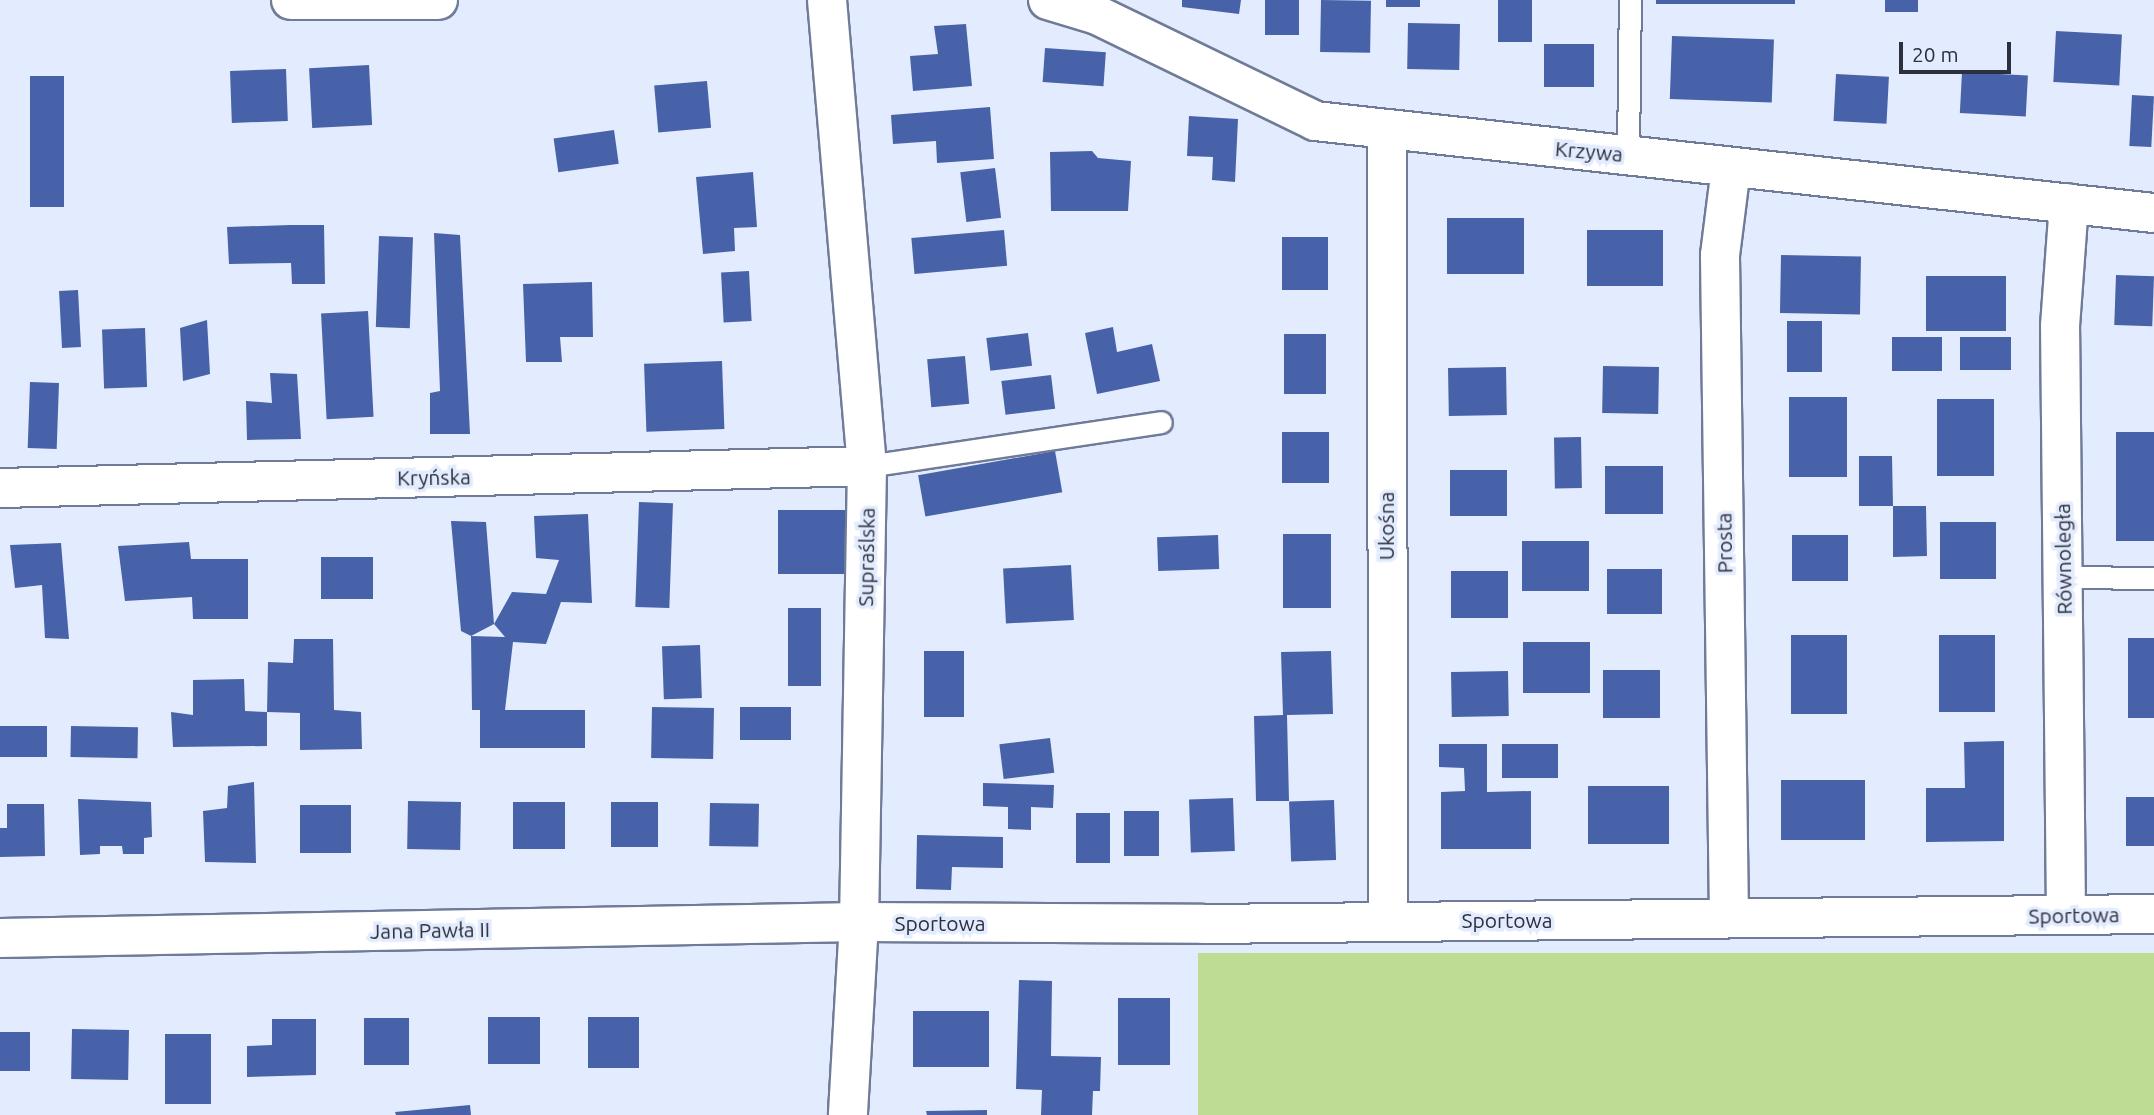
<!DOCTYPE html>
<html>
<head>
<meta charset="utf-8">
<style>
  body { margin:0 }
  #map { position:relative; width:2154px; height:1115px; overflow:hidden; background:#e3ebfe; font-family:Ubuntu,sans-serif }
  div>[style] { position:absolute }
  .green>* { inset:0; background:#bfdc93; transform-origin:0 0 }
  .building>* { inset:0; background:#4762a8; transform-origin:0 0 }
  .roads { filter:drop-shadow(2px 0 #6f7b97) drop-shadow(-2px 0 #6f7b97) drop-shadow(0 2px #6f7b97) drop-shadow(0 -2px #6f7b97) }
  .lane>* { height:21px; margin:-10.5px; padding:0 10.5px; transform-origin:10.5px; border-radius:10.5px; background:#fff }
  .street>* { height:38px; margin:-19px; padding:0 19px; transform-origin:19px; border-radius:19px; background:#fff }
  span { translate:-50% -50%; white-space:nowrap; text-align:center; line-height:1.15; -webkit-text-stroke:7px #e3ebfe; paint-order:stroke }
  .street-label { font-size:21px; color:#2b303c }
  .scale { position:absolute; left:1899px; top:42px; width:112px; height:32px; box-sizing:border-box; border:4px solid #2b303c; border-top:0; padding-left:9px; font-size:21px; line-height:24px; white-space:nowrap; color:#2b303c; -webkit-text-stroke:5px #e3ebfe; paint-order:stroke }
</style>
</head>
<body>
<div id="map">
  <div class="green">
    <div style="left:1198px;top:953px;width:956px;height:162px"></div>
  </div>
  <div class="building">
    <div style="clip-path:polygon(1182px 0,1241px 0,1239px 14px,1182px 7px)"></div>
    <div style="left:1265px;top:0;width:34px;height:35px"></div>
    <div style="left:1321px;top:0;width:50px;height:52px;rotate:1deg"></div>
    <div style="left:1386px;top:0;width:34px;height:7px"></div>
    <div style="left:1498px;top:0;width:34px;height:42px"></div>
    <div style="left:1656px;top:0;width:139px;height:4px"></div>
    <div style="left:1885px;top:0;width:33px;height:12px"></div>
    <div style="left:1408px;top:23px;width:52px;height:46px;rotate:1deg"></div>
    <div style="clip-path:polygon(966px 24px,972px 86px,913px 91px,910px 56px,938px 54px,934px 26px)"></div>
    <div style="left:2056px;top:31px;width:66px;height:51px;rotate:3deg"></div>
    <div style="left:1672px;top:36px;width:102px;height:63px;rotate:2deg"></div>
    <div style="left:1544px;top:44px;width:50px;height:43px"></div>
    <div style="left:1045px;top:48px;width:61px;height:34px;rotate:4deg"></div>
    <div style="left:369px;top:65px;width:60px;height:60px;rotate:87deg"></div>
    <div style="left:286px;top:69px;width:52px;height:56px;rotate:88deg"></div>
    <div style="left:1962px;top:72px;width:66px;height:41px;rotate:3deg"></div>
    <div style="left:1836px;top:74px;width:53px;height:47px;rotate:3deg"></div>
    <div style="left:30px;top:76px;width:34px;height:131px"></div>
    <div style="left:707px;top:81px;width:47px;height:53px;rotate:85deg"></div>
    <div style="left:2132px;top:95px;width:22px;height:51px;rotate:3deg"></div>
    <div style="clip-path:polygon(990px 107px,994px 159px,937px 163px,936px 141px,893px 144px,891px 115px)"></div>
    <div style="clip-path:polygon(1189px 116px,1238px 119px,1235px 182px,1212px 180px,1213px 157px,1187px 156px)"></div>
    <div style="left:614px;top:130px;width:34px;height:61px;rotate:82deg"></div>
    <div style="clip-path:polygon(1092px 151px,1098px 158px,1131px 161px,1128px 211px,1051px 211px,1050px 152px)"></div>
    <div style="left:995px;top:168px;width:50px;height:35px;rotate:83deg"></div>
    <div style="clip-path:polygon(753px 172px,757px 227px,734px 228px,735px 251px,703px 254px,696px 177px)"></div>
    <div style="left:1447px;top:218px;width:77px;height:56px"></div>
    <div style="clip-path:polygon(290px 225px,324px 225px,325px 284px,292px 284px,291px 263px,229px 264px,227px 227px)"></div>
    <div style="left:1004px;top:230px;width:36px;height:93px;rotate:85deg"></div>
    <div style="left:1663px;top:230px;width:56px;height:76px;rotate:90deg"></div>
    <div style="clip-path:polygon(434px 233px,460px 235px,470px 434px,430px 434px,430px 393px,440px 391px)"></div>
    <div style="left:379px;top:236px;width:34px;height:91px;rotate:2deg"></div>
    <div style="left:1282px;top:237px;width:46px;height:53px"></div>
    <div style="left:1781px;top:255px;width:80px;height:58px;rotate:1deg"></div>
    <div style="left:749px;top:271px;width:50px;height:28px;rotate:87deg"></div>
    <div style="left:2116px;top:275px;width:38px;height:50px;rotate:2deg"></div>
    <div style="left:1926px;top:276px;width:80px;height:55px"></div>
    <div style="clip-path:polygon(592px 282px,593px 337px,560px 337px,562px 362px,526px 362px,523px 284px)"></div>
    <div style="left:78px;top:290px;width:57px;height:19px;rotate:87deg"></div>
    <div style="left:368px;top:311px;width:106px;height:47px;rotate:87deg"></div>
    <div style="clip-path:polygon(207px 320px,210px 374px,183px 381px,180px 328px)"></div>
    <div style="left:1787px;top:321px;width:35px;height:51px"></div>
    <div style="clip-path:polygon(1113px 327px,1117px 352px,1152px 344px,1160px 381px,1097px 394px,1085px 333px)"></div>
    <div style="left:145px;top:328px;width:59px;height:43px;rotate:88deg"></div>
    <div style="left:1028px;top:333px;width:33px;height:42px;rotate:83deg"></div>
    <div style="left:1284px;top:334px;width:42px;height:60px"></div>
    <div style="left:1892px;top:337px;width:50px;height:34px"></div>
    <div style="left:1960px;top:337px;width:51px;height:33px"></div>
    <div style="left:965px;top:356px;width:48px;height:38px;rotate:85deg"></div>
    <div style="left:722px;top:361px;width:68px;height:78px;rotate:88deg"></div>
    <div style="left:1603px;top:366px;width:56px;height:47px;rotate:1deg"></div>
    <div style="left:1506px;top:367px;width:48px;height:58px;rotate:89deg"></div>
    <div style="clip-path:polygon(270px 373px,297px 374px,301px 439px,247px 440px,246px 401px,272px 403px)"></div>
    <div style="left:1051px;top:375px;width:34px;height:50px;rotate:83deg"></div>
    <div style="left:30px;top:382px;width:29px;height:66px;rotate:2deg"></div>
    <div style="left:1789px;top:397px;width:58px;height:80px"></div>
    <div style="left:1994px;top:399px;width:77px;height:57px;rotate:90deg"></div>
    <div style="left:1282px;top:432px;width:47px;height:51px"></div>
    <div style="left:2116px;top:432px;width:38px;height:109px"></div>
    <div style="left:1581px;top:437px;width:51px;height:27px;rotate:89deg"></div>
    <div style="left:1055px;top:451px;width:42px;height:139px;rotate:80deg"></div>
    <div style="clip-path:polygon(1859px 456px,1892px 456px,1893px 506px,1926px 506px,1927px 556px,1893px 557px,1893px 506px,1859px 506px)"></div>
    <div style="left:1605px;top:466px;width:58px;height:48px"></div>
    <div style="left:1450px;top:470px;width:57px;height:46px"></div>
    <div style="left:639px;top:502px;width:34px;height:105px;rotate:2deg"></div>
    <div style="left:778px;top:510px;width:68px;height:64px"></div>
    <div style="clip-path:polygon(588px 514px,592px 603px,561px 602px,546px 644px,513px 642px,505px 710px,585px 710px,585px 748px,480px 748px,480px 710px,472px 710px,471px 636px,505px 637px,494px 624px,512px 592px,546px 594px,559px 560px,536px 558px,534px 516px)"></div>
    <div style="clip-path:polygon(451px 521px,486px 522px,494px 624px,471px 636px,461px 631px)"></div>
    <div style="left:1940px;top:522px;width:56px;height:57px"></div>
    <div style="left:1283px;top:534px;width:48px;height:74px"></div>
    <div style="left:1218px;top:535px;width:34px;height:61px;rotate:88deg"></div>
    <div style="left:1792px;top:535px;width:56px;height:46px"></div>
    <div style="left:1522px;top:541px;width:67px;height:50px"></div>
    <div style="clip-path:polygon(189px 542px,191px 559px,248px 559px,248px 619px,193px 619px,192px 597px,125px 601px,118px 546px)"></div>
    <div style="clip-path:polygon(61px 543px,69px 639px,45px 638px,42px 585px,15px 588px,10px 545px)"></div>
    <div style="left:321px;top:557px;width:52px;height:42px"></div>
    <div style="left:1071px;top:565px;width:55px;height:68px;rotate:87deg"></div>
    <div style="left:1607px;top:569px;width:55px;height:45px"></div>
    <div style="left:1451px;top:571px;width:57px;height:47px"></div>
    <div style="left:788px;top:608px;width:33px;height:78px"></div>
    <div style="left:1791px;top:635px;width:56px;height:79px"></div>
    <div style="left:1939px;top:635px;width:56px;height:77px"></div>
    <div style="left:2128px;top:638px;width:26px;height:80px"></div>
    <div style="clip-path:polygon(294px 639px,333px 639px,334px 710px,361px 712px,362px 749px,300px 750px,300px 713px,267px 712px,268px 662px,293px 663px)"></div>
    <div style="left:1590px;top:642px;width:51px;height:67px;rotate:90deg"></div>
    <div style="left:700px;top:645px;width:53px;height:38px;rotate:88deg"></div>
    <div style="left:924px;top:651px;width:40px;height:66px"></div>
    <div style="clip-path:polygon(1331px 651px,1333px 714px,1287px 715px,1289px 801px,1256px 801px,1254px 716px,1283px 715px,1281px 652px)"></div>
    <div style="left:1603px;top:670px;width:57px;height:48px"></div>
    <div style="left:1508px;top:671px;width:45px;height:57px;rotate:89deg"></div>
    <div style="clip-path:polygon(244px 679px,245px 711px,267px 712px,267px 746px,173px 747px,171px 712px,193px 715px,193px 680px)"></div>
    <div style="left:652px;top:707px;width:62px;height:51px;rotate:1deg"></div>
    <div style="left:740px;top:707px;width:51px;height:33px"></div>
    <div style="left:0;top:726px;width:47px;height:31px"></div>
    <div style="left:71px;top:726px;width:67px;height:31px;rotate:1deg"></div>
    <div style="left:1050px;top:738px;width:35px;height:51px;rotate:83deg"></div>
    <div style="clip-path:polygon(2004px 741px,2004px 841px,1926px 842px,1926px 788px,1965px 788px,1964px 742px)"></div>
    <div style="clip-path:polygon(1439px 744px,1487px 744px,1487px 792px,1531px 791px,1531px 849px,1441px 849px,1441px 792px,1465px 791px,1464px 768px,1439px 767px)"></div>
    <div style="left:1502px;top:744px;width:56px;height:34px"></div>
    <div style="left:1865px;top:780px;width:60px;height:84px;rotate:90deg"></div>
    <div style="clip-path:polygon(254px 782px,256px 863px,205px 862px,203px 811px,227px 808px,228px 786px)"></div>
    <div style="clip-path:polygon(983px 783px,1054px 785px,1053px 808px,1031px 807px,1031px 830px,1008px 829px,1008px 807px,983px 806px)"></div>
    <div style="left:1588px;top:786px;width:81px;height:58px"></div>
    <div style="left:2126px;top:797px;width:28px;height:49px"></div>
    <div style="left:1233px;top:798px;width:53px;height:44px;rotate:88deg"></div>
    <div style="clip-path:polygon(78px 799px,151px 802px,152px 837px,144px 838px,144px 854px,123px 854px,122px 846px,100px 846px,100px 854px,80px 855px)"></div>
    <div style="left:1334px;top:800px;width:60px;height:45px;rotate:88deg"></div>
    <div style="left:408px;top:801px;width:53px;height:48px;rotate:1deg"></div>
    <div style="left:513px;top:802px;width:52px;height:47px"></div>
    <div style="left:611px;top:802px;width:47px;height:45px"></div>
    <div style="left:710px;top:803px;width:49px;height:43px;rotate:1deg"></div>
    <div style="clip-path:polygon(7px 804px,44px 804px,45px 856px,0 857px,0 828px,7px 828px)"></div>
    <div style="left:300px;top:805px;width:51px;height:48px"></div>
    <div style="left:1124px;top:811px;width:35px;height:45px"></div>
    <div style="left:1110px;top:813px;width:50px;height:34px;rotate:90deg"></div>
    <div style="clip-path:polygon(917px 835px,1003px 837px,1003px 868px,952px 867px,951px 890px,916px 889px)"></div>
    <div style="clip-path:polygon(1019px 980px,1052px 981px,1051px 1056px,1101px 1057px,1100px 1091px,1093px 1091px,1092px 1115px,1041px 1115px,1042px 1090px,1016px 1089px)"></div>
    <div style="left:1118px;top:998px;width:52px;height:67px"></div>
    <div style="left:913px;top:1011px;width:76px;height:56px"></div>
    <div style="left:488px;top:1017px;width:52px;height:47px"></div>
    <div style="left:588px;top:1017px;width:51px;height:51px"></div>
    <div style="left:364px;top:1018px;width:45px;height:47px"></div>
    <div style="clip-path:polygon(272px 1019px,316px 1019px,316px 1075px,247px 1077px,247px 1046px,272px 1045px)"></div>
    <div style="left:72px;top:1029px;width:57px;height:50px;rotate:1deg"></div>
    <div style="left:0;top:1032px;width:30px;height:39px"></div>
    <div style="left:165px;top:1034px;width:46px;height:70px"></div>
    <div style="clip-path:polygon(470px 1105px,471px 1115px,396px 1115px,395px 1112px)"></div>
    <div style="clip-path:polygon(987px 1110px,987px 1115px,927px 1115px,926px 1111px)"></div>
  </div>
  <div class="roads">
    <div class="lane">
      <div style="left:1628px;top:154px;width:154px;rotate:-89.3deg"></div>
      <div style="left:867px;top:466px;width:297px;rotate:-8.5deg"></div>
      <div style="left:2063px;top:577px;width:91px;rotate:0.6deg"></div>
    </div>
    <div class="street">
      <div style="left:291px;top:0;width:147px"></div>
      <div style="left:827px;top:0;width:468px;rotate:85.1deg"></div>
      <div style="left:867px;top:466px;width:456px;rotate:91deg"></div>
      <div style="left:859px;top:922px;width:193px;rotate:93.3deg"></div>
      <div style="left:1048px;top:0;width:51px;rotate:17deg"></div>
      <div style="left:1097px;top:15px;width:242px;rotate:25.9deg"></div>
      <div style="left:1315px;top:121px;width:844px;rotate:6.26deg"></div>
      <div style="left:1387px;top:132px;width:788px;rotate:89.93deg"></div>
      <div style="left:0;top:488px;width:867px;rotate:-1.45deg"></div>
      <div style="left:2066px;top:915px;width:589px;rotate:-90.58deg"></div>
      <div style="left:2060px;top:326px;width:123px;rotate:-85.8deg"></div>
      <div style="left:1729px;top:918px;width:663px;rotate:-90.78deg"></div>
      <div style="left:1720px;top:255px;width:88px;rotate:-82.8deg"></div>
      <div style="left:0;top:938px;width:859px;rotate:-1.07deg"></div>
      <div style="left:859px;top:922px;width:344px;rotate:0.3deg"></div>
      <div style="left:1203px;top:924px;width:951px;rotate:-0.6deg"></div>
    </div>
  </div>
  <div class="street-label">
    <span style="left:1589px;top:151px;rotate:5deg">Krzywa</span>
    <span style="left:434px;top:477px;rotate:-1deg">Kryńska</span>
    <span style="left:1386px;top:526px;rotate:-90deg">Ukośna</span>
    <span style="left:1724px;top:543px;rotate:-91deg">Prosta</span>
    <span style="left:866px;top:557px;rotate:-89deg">Supraślska</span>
    <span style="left:2063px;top:559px;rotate:-91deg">Równoległa</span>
    <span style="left:2074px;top:915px;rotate:-1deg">Sportowa</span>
    <span style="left:1507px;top:920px">Sportowa</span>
    <span style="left:940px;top:923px">Sportowa</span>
    <span style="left:430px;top:930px;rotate:-1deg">Jana Pawła II</span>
  </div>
  <div class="scale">20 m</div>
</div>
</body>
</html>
